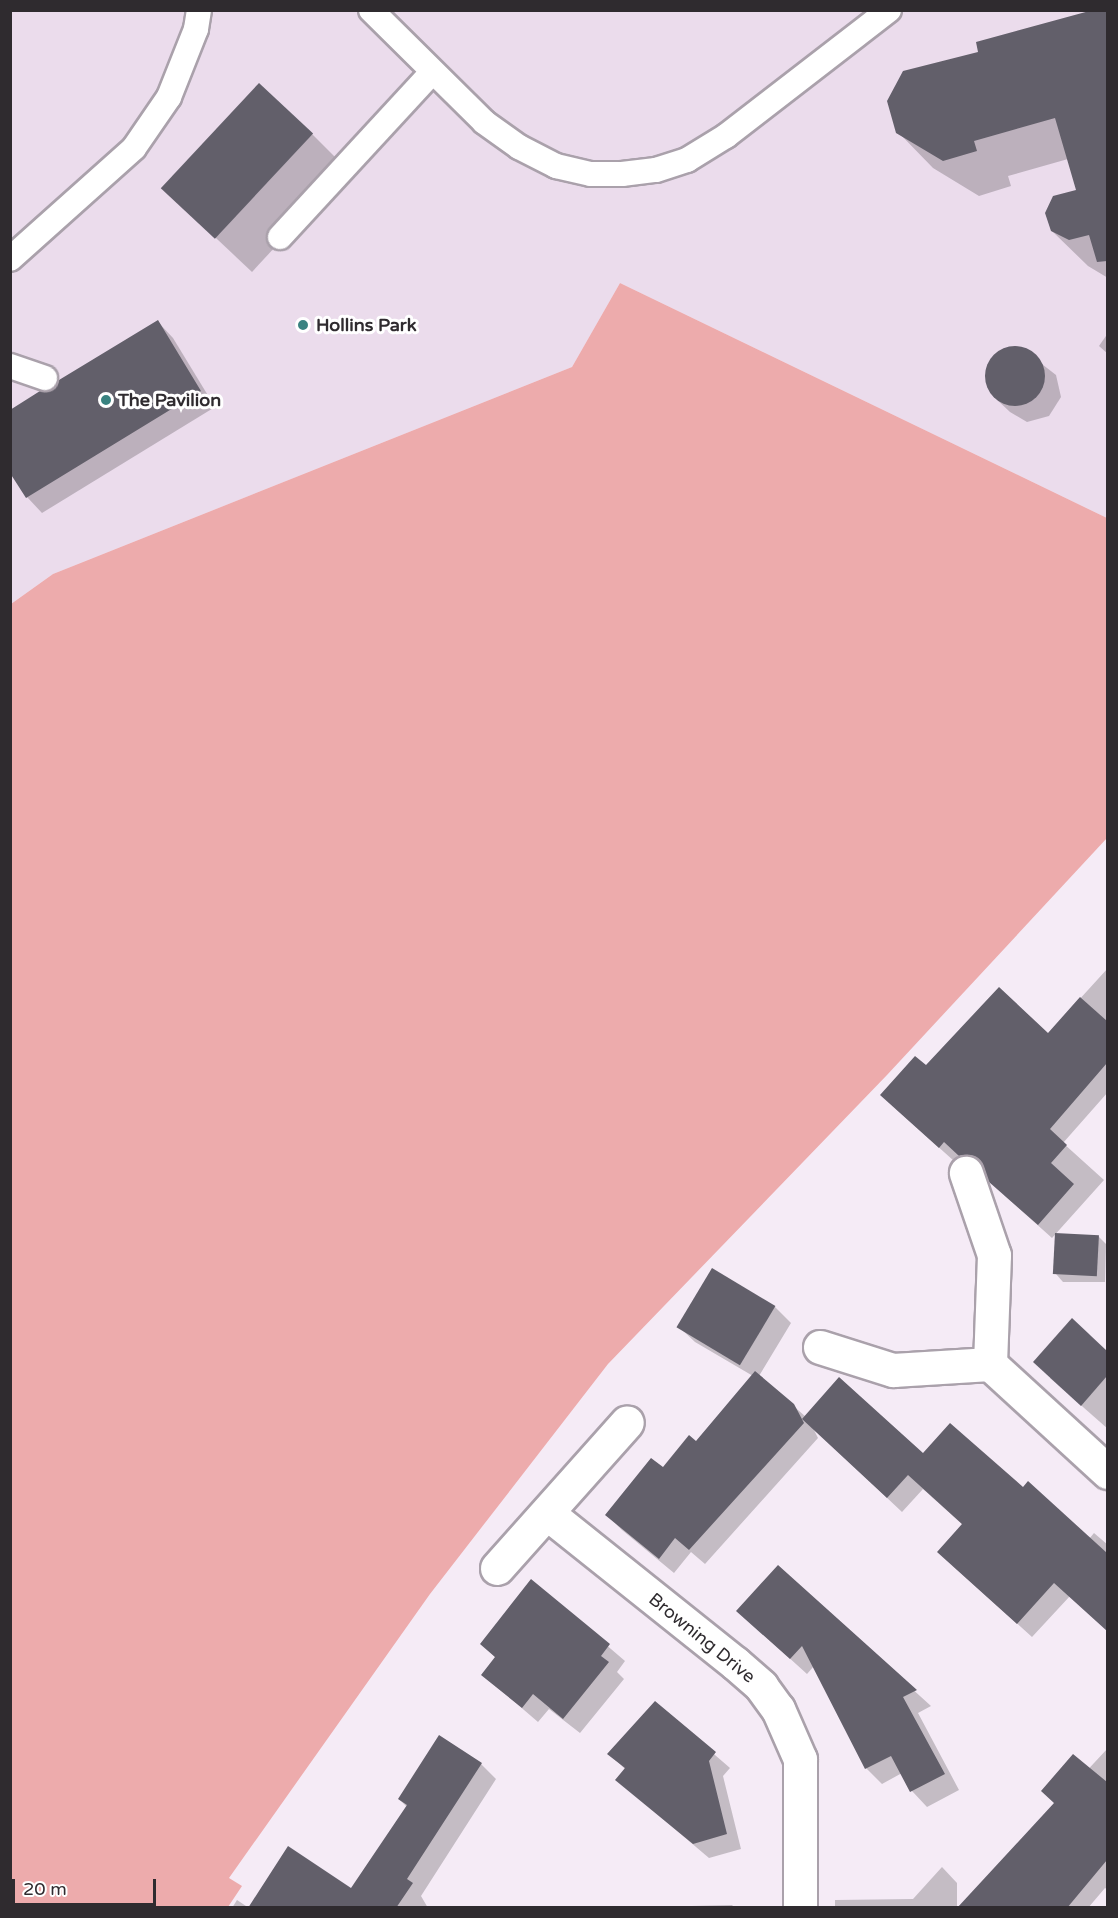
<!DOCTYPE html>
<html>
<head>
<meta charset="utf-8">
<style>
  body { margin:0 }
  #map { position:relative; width:1118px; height:1918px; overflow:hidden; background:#f5ebf6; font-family:"Varela Round",sans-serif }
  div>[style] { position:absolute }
  .built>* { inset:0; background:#ebdcec }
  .green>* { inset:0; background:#edabac }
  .shadow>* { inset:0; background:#0003 }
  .building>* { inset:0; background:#625f6a; transform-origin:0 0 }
  .round { border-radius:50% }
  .roads { filter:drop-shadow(2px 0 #aaa1ab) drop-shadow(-2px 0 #aaa1ab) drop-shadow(0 2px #aaa1ab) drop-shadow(0 -2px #aaa1ab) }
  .service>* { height:24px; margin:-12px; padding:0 12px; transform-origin:12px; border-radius:12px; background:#fff }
  .minor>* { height:33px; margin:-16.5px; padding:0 16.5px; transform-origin:16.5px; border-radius:16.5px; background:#fff }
  .dots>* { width:16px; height:16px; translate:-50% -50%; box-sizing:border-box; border:3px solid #fff; border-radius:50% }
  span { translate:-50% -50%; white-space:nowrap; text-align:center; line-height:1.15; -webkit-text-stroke:6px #fff; paint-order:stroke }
  .poi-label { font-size:18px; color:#2f2b2f; font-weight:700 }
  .left { translate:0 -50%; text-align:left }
  .street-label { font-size:18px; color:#2f2b2f }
  .frame { position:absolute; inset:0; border:12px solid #2f2b2f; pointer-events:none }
  .scale { position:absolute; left:12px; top:1879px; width:144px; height:27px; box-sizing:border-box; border:3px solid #2f2b2f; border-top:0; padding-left:8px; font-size:18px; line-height:21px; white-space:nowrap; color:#2f2b2f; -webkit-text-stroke:4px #fff; paint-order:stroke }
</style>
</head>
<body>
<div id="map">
  <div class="built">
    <div style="clip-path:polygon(11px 11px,1107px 11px,1107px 518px,620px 283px,572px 367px,53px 574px,11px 604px)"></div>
  </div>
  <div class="green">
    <div style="clip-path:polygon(620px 283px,1107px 518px,1107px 838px,887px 1075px,608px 1364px,430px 1594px,229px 1878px,242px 1886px,228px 1907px,11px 1907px,11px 604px,53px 574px,572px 367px)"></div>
  </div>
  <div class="shadow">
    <div style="clip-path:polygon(1100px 10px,1108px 10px,1108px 278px,1088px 266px,1052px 231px,1078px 191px,1068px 159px,1008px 176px,1011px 186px,979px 196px,933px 168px,898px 132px,980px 53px)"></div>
    <div style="clip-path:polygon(312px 134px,347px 169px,252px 272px,164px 189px)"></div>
    <div style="clip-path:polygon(158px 322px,173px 338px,215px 407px,42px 513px,27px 497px,55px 390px)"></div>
    <div style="clip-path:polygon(1108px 333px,1108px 354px,1099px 346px)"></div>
    <div style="clip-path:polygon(1020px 347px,1056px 375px,1061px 397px,1049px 416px,1027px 422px,1010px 412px,993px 396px,986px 375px,998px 353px)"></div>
    <div style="clip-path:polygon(1108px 968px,1108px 1092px,1063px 1143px,1104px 1180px,1052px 1238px,1005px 1196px,985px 1171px,975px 1169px,959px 1155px,954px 1161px,896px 1109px,926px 1067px,1047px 1035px)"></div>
    <div style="clip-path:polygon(1098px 1236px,1106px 1244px,1105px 1282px,1063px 1282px,1056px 1274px)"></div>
    <div style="clip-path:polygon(775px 1307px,791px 1323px,759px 1376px,806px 1417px,1023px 1489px,1089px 1539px,1094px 1533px,1108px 1545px,1108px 1631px,1070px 1596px,1032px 1637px,953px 1566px,963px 1525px,923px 1489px,902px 1512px,813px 1428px,818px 1438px,705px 1564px,691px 1552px,674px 1573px,622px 1530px,607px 1515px,696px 1443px,753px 1376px,695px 1342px,679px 1327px)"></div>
    <div style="clip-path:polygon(1096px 1342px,1108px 1354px,1108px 1429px,1050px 1378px)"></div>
    <div style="clip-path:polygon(778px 1567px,931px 1706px,918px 1713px,959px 1790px,927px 1807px,912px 1791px,902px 1773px,882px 1784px,866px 1768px,814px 1666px,807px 1674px,754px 1626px)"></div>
    <div style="clip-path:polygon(583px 1625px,625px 1661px,617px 1672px,624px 1679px,580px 1733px,549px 1709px,538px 1722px,483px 1675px,496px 1658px,482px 1644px)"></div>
    <div style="clip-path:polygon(655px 1703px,730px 1768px,723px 1776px,741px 1849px,709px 1858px,617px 1780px,625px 1769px,610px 1754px)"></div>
    <div style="clip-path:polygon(1108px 1748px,1108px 1890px,1105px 1888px,1088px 1908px,959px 1908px)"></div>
    <div style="clip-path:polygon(481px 1764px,496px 1779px,421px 1896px,428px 1908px,250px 1908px,352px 1891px,407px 1807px,399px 1799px)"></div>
    <div style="clip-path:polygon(942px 1867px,957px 1883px,957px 1908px,835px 1908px,835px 1900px,913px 1899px)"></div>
    <div style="clip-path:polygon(237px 1900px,249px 1908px,232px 1908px)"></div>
    <div style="clip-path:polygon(732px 1905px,735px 1908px,691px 1908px,691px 1906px)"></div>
  </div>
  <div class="building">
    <div style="clip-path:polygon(1093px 10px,1107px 10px,1107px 261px,1097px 262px,1089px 235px,1069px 240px,1051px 231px,1045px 213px,1053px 196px,1076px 190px,1055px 118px,974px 141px,977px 151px,943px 161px,896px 133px,887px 101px,903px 71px,978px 52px,976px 42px)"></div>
    <div style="left:259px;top:83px;width:74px;height:144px;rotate:43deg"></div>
    <div style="clip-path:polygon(158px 320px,201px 391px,26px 498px,10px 473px,10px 410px,40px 391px,54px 389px,59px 380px)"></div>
    <div class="round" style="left:985px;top:346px;width:60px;height:60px"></div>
    <div style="clip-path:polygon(999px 987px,1048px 1033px,1080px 997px,1107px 1021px,1107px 1063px,1050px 1129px,1067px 1145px,1051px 1163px,1074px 1184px,1038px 1225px,989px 1182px,978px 1159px,959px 1156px,944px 1142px,939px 1148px,880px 1095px,915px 1056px,926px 1065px)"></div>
    <div style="left:1055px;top:1233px;width:44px;height:41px;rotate:3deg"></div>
    <div style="left:712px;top:1268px;width:74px;height:69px;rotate:31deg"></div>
    <div style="clip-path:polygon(1072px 1318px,1107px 1351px,1107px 1376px,1081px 1406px,1033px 1362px)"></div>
    <div style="clip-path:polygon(755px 1371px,794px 1404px,804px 1423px,689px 1550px,675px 1538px,659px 1559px,605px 1515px,651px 1458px,663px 1467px,689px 1435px,696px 1441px)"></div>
    <div style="clip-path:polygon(839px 1377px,923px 1453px,950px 1423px,1023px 1487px,1028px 1481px,1107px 1553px,1107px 1631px,1054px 1583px,1017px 1624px,937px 1552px,962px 1524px,908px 1475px,887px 1498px,802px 1419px)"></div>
    <div style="clip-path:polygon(778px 1565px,917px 1690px,903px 1697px,945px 1774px,910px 1792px,891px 1756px,865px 1769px,802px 1646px,790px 1659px,736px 1611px)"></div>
    <div style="clip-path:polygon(531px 1579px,610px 1644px,601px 1656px,609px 1662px,563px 1719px,533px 1694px,522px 1708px,481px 1675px,495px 1657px,480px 1644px)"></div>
    <div style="clip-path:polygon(655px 1701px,716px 1752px,709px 1761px,727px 1834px,693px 1844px,615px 1780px,625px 1768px,607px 1754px)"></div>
    <div style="clip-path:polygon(439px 1735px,482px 1763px,407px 1879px,413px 1883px,396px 1908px,248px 1908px,288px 1846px,351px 1888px,407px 1805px,398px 1799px)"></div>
    <div style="clip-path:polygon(1073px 1754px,1107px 1782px,1107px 1860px,1067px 1908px,957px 1908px,1054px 1803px,1041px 1791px)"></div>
  </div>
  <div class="roads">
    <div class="service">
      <div style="left:371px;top:10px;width:159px;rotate:44.7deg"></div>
      <div style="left:484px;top:122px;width:43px;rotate:35.5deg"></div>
      <div style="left:519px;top:147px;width:42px;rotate:27.2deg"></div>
      <div style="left:556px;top:166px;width:36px;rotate:13deg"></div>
      <div style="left:591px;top:174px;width:31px"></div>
      <div style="left:622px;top:174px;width:34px;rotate:-7deg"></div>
      <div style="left:656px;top:170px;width:33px;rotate:-18deg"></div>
      <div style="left:687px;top:160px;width:46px;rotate:-31.6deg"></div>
      <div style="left:726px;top:136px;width:206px;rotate:-37.7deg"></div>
      <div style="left:280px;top:237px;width:224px;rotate:-47.3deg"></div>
      <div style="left:10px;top:259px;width:166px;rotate:-41.8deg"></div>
      <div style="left:134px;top:148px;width:62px;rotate:-55.5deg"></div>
      <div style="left:169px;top:97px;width:73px;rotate:-68.3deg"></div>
      <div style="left:196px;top:29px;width:19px;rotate:-81deg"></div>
      <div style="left:10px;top:366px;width:37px;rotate:19deg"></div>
    </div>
    <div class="minor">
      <div style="left:820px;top:1347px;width:77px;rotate:17.5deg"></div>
      <div style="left:893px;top:1370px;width:97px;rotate:-3.5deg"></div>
      <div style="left:990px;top:1364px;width:109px;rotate:-87.9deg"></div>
      <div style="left:994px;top:1255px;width:87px;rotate:-108.9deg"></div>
      <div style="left:990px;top:1364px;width:160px;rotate:42.5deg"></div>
      <div style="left:547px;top:1513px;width:241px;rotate:38.6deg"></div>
      <div style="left:735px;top:1663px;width:35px;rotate:41deg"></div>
      <div style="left:761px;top:1686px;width:29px;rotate:54deg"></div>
      <div style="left:778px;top:1709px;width:55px;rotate:66.3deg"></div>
      <div style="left:800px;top:1759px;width:149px;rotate:90deg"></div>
      <div style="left:497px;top:1568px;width:195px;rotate:-48.3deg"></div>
    </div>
  </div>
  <div class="dots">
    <div style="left:303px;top:325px;background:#398280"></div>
    <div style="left:106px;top:400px;background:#398280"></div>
  </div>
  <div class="poi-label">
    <span class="left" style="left:316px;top:325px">Hollins Park</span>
    <span class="left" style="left:118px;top:400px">The Pavilion</span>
  </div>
  <div class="street-label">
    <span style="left:702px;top:1638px;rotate:39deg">Browning Drive</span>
  </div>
  <div class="frame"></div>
  <div class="scale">20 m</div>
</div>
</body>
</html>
